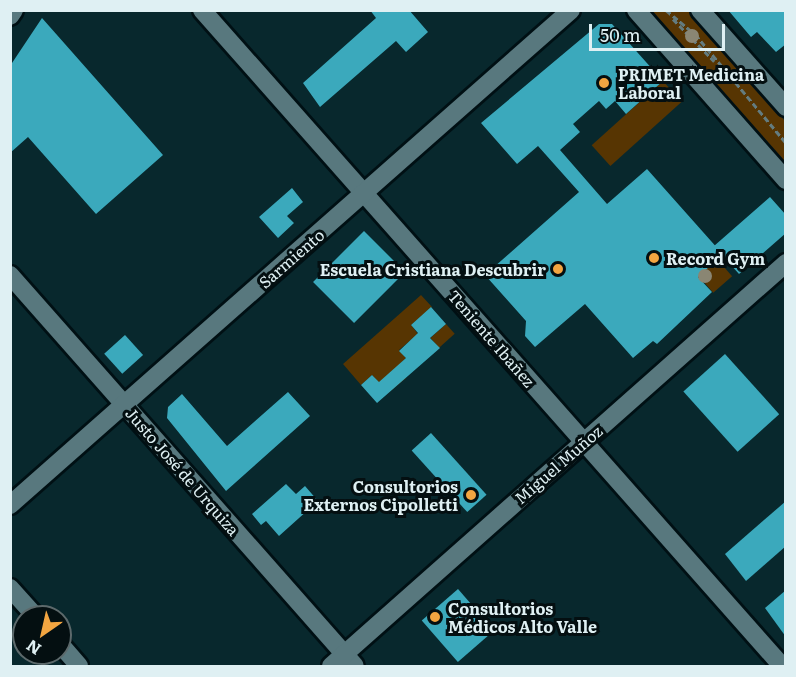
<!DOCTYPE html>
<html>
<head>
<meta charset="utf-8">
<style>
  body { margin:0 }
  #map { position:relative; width:796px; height:677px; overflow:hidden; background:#08282d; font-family:Literata,serif }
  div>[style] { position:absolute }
  .green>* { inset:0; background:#573502; transform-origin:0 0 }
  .building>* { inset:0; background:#3ba9bc; transform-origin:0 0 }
  .path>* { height:3px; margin-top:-1.5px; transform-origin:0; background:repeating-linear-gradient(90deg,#637c80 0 6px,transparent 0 9px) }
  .roads { filter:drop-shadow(2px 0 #001014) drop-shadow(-2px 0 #001014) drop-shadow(0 2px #001014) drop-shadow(0 -2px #001014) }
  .minor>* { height:18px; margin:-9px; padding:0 9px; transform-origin:9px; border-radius:9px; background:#58787e }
  .tertiary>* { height:18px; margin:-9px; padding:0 9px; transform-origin:9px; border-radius:9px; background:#58787e }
  .secondary>* { height:18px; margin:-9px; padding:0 9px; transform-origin:9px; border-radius:9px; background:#58787e }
  .trees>* { width:14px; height:14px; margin:-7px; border-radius:50%; background:#8a8673 }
  .dots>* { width:16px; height:16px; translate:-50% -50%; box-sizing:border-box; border:3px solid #040f11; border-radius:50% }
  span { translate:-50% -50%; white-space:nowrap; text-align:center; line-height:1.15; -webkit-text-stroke:6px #040f11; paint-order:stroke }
  .poi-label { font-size:16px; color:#dff0f3; font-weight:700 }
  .left { translate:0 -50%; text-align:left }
  .right { translate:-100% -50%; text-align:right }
  .street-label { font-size:16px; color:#dff0f3 }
  .frame { position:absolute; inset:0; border:12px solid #dff0f3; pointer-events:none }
  .north { position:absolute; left:12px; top:605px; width:60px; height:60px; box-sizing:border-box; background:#040f11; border:2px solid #5c696b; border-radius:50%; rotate:214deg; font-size:16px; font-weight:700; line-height:24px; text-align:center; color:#dff0f3 }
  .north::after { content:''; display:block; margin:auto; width:21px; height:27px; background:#f2a541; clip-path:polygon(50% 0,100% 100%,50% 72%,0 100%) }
  .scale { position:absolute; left:589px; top:24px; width:136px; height:27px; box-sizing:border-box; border:3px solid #dff0f3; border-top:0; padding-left:8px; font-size:18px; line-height:21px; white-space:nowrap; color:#dff0f3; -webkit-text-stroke:4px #040f11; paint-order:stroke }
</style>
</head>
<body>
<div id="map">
  <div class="green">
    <div style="clip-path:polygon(649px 11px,689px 11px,785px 121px,785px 167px)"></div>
    <div style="left:663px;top:81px;width:28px;height:96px;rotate:48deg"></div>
    <div style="left:717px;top:259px;width:23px;height:25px;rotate:49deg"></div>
    <div style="clip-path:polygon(421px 295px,432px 307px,411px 325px,418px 334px,399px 350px,406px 358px,397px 367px,406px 378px,388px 393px,372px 375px,361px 385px,343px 364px)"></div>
    <div style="left:446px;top:324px;width:13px;height:21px;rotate:48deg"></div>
  </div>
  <div class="building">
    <div style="clip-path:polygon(370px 10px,409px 10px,428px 32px,406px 52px,396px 41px,320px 107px,303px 83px,376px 18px)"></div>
    <div style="clip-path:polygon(728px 10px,786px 10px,786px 44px,776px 52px,757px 32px,751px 37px)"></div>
    <div style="clip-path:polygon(42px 18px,163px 155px,96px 214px,28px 137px,10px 153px,10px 66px)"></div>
    <div style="clip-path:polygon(599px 24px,612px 24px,663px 81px,626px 114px,615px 101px,606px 109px,599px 101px,573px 124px,580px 132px,560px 150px,607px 204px,647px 169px,719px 250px,714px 246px,770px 197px,786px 215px,786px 233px,739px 274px,722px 255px,698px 277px,712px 292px,657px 344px,653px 341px,633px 358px,585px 304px,535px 347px,525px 336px,526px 321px,485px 275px,579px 192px,538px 146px,517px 164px,481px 123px)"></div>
    <div style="clip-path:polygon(292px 188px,303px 202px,287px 216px,294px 223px,278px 238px,259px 217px)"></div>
    <div style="left:364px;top:231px;width:58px;height:72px;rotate:45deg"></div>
    <div style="clip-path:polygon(431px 307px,446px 324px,430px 338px,440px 348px,377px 403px,361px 385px,372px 375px,379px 382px,406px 358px,399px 351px,418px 333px,411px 325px)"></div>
    <div style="left:125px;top:335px;width:27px;height:28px;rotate:48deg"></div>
    <div style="left:725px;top:354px;width:81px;height:56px;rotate:48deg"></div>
    <div style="clip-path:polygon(288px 392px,310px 416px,226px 491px,167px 418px,168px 407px,182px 394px,227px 446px)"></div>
    <div style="left:431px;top:433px;width:83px;height:26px;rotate:48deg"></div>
    <div style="clip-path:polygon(286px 484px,296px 494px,305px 486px,318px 501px,279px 536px,266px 521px,261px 525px,252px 514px)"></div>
    <div style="clip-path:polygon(786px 501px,786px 546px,746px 581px,725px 554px)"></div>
    <div style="left:458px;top:589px;width:55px;height:48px;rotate:49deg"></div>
    <div style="clip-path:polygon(786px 590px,786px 637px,765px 608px)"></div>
  </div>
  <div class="path">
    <div style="left:666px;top:10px;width:38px;rotate:40deg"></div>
    <div style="left:695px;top:34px;width:142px;rotate:50.1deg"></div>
    <div style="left:673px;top:19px;width:59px;rotate:45.7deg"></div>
  </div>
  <div class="roads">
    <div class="minor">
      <div style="left:202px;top:10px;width:876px;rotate:48.52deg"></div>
      <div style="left:10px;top:275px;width:521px;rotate:48.58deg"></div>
      <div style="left:10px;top:588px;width:39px;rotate:48deg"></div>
      <div style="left:60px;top:644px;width:29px;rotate:49deg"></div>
      <div style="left:331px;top:666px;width:608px;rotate:-41.53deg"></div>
    </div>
    <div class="tertiary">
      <div style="left:10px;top:505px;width:748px;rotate:-41.42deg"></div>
    </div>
    <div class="secondary">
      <div style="left:636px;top:10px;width:227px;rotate:48.6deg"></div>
      <div style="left:700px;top:10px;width:130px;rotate:48.4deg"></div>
      <div style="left:10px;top:16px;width:7px;rotate:-56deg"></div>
    </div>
  </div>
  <div class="trees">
    <div style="left:692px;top:36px"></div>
    <div style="left:705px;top:276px"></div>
  </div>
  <div class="dots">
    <div style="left:604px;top:83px;background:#f2a541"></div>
    <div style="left:654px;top:258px;background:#f2a541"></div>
    <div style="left:558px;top:269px;background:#f2a541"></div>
    <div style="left:471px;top:495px;background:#f2a541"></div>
    <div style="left:435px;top:617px;background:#f2a541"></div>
  </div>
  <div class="poi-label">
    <span class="left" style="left:618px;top:83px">PRIMET Medicina<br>Laboral</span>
    <span class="left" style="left:666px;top:258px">Record Gym</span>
    <span class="right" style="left:546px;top:269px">Escuela Cristiana Descubrir</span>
    <span class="right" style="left:458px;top:495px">Consultorios<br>Externos Cipolletti</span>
    <span class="left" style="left:448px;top:617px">Consultorios<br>Médicos Alto Valle</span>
  </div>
  <div class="street-label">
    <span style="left:291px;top:258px;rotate:-41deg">Sarmiento</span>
    <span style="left:492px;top:338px;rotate:49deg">Teniente Ibañez</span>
    <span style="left:558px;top:464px;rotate:-41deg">Miguel Muñoz</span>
    <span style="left:183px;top:471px;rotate:49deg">Justo José de Urquiza</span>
  </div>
  <div class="frame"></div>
  <div class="north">N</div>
  <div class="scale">50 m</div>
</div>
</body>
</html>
